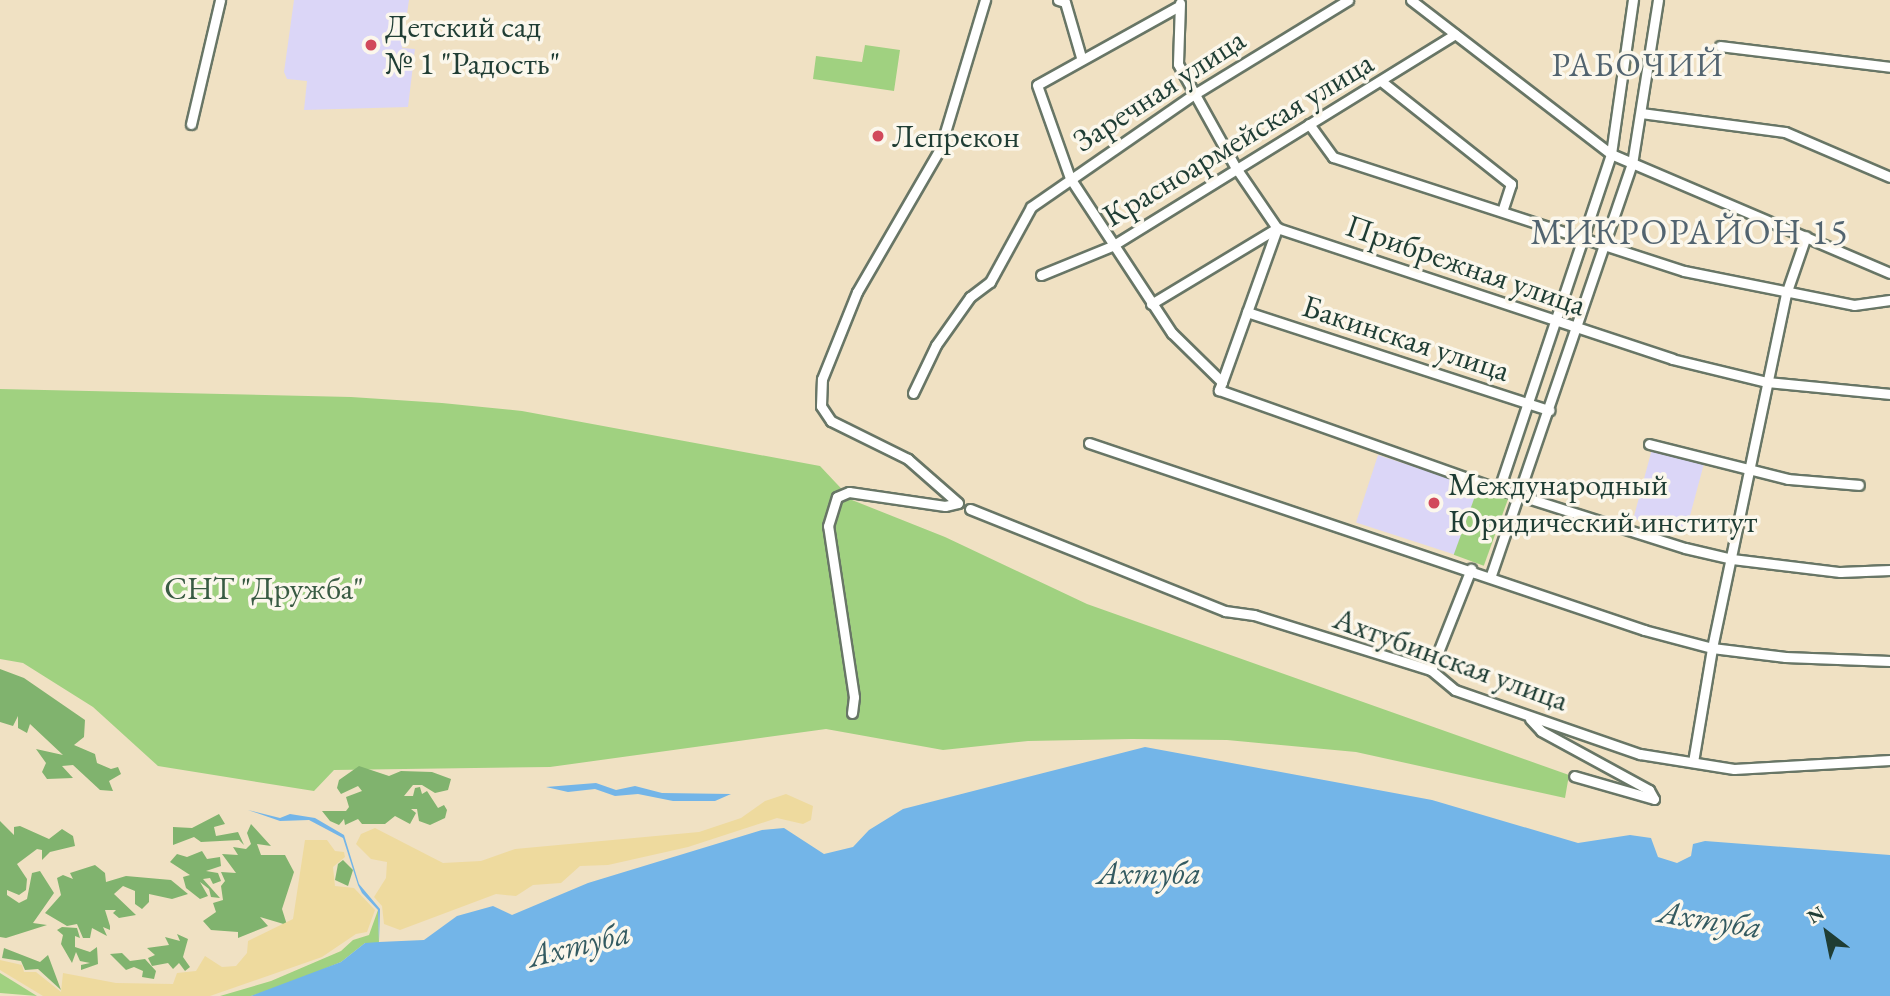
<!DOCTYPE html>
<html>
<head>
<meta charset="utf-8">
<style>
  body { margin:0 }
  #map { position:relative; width:1890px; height:996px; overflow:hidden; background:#f0e1c3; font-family:"EB Garamond",serif }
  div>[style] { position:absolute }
  .built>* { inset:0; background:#dbd6f7; transform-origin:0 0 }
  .green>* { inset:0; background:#a0d180; transform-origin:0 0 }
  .forest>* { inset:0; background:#80b36e }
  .sand>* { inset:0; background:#eeda9e }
  .water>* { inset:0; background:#73b5e8 }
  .roads { filter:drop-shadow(2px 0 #687666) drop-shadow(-2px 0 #687666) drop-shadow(0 2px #687666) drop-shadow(0 -2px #687666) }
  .minor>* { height:9px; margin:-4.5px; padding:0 4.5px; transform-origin:4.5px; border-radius:4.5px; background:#fff }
  .dots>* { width:19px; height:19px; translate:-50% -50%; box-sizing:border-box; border:4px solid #fbf7ec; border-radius:50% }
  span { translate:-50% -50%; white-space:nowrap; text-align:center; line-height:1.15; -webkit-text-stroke:7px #fbf7ec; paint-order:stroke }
  .poi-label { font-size:32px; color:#1f3d34 }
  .left { translate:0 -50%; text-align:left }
  .street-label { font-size:32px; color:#1f3d34 }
  .park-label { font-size:32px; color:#395b43 }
  .neighbourhood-label { font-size:33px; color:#526470; letter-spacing:2px }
  .water-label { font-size:33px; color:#345b61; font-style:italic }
  .quarter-label { font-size:35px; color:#526470; letter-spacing:2px }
  .north { position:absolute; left:1792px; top:898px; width:70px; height:70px; -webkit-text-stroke:5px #fbf7ec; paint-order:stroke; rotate:328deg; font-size:19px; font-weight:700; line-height:28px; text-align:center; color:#1f3d34 }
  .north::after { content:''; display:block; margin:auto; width:24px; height:32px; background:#1f3d34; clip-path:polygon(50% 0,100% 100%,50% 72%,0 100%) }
</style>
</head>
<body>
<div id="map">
  <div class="built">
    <div style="clip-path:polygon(294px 0,409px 0,402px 48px,415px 49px,408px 107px,304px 110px,307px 81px,287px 79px,284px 72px)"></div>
    <div style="left:1652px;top:449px;width:54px;height:72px;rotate:15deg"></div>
    <div style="left:1378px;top:455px;width:105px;height:71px;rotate:18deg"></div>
  </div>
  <div class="green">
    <div style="clip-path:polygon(865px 45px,900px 50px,894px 91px,813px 79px,816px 56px,862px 62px)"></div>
    <div style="clip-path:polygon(0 389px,351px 397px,442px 403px,522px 411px,820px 466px,852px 500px,945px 537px,1087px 604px,1569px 775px,1565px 798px,1356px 752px,1227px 740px,1132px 739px,1028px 741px,943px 750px,826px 729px,550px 767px,334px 770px,314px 791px,158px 766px,93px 707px,23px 663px,0 659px)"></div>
    <div style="left:1478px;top:488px;width:32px;height:71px;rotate:20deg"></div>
    <div style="clip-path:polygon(378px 910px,379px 943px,365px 943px,341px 962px,278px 988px,251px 996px,220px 996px,271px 981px,341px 951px,353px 940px,369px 935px)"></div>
    <div style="clip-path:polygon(0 973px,37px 996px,0 993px)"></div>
  </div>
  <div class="forest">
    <div style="clip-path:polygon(0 669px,24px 678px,85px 720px,84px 737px,74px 745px,95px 754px,97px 763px,111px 769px,118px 767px,121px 774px,109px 781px,113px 791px,100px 790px,73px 765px,62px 766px,73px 778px,47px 779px,42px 772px,46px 763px,36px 749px,63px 755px,30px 724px,27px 733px,18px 728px,18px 716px,13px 726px,0 722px)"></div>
    <div style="clip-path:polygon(359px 766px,389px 776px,401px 771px,432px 772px,451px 779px,448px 790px,435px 793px,422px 785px,413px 785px,404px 796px,413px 796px,415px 788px,420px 787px,422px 794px,427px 791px,438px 808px,444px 805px,447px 810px,445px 818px,430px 825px,419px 821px,417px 809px,411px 809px,416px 813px,410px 824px,395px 816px,385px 824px,362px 824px,358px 819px,345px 825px,344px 819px,339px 825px,330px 821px,322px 811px,346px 811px,349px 807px,346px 797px,362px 791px,358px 786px,341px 794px,337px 788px,339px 780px)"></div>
    <div style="clip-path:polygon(219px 814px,225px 824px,214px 827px,216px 836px,238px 832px,244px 845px,239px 840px,201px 842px,194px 837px,173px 845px,173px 827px,192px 828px)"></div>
    <div style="clip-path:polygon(0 821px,14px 835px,14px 827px,20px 826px,49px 839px,62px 829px,73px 836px,75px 846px,50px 852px,42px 860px,42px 850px,37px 849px,17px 864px,27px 879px,26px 890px,19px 895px,7px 890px,7px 895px,19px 903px,27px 899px,32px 873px,40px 871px,54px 893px,33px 923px,47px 925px,6px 938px,0 937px)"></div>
    <div style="clip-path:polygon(251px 824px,271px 846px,257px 844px,261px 855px,285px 855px,294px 872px,282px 909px,287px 925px,260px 917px,268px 926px,238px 938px,238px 932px,211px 930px,203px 921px,216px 912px,213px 903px,223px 900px,221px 886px,225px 881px,221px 872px,236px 873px,222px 854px,238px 855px,233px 847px,246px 849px,251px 844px,247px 833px)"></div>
    <div style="clip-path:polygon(202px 851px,207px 859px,220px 857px,221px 866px,206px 871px,218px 873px,221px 881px,213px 884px,210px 878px,203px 879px,220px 898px,211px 897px,209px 889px,200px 882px,208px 896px,200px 899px,186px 888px,183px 877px,190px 875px,170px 862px,177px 854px,187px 857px)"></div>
    <div style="clip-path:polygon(343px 860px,353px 870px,348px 886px,335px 880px,338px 864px)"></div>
    <div style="clip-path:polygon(95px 865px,105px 873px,106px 882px,126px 876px,171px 880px,188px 894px,172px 899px,149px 894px,149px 902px,142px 909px,135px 904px,135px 891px,123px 886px,114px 894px,136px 915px,119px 918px,113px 913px,116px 910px,105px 910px,110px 926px,110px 930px,103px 927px,107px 936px,92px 928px,90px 938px,83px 938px,77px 924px,67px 926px,45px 913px,61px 895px,57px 878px,63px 875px,73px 879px,70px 873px)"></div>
    <div style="clip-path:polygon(62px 927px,77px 928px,80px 938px,75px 936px,75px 947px,90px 952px,97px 947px,98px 964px,81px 970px,81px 965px,90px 963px,80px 961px,76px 952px,72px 963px,61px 944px,63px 935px,57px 930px)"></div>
    <div style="clip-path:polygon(177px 934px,188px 939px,183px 957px,190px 967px,185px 971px,179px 963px,173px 969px,168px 963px,152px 966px,148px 958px,155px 955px,147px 948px,169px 945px,165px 937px,180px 941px)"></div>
    <div style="clip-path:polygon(4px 948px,40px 962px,48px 955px,61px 990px,38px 969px,25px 970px,21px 961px,2px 958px)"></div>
    <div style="clip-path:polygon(122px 953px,130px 961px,145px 959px,156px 971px,154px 979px,142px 977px,143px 971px,134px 967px,126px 970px,110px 954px)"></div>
  </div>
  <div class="sand">
    <div style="clip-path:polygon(786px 794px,813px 806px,811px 820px,803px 824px,777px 818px,688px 847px,608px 865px,580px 866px,561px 883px,533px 885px,516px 896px,496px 894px,400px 930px,384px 924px,382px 906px,374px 897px,386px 878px,387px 862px,371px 859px,356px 844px,361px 834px,375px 828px,443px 863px,481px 861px,515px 849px,699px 832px,741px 818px,765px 801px)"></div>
    <div style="clip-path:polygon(305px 840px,327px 840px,335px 851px,344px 852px,345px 857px,333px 867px,335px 886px,354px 888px,375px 910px,367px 932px,356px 934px,322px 957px,210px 996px,43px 996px,0 970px,0 960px,22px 965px,24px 972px,36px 972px,61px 992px,63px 973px,116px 983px,173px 984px,177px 973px,196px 971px,205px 956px,222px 967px,236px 966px,247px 953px,248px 941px,293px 919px)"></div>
  </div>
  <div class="water">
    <div style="clip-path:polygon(1145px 747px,1432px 800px,1578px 843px,1630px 835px,1651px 838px,1658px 857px,1677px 863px,1691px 856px,1693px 844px,1705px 841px,1890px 855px,1890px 996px,251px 996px,341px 962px,365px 943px,379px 942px,378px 910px,362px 893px,358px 885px,343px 838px,309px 820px,280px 821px,248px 810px,280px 818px,290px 814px,315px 818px,344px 835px,359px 884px,380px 909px,379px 942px,424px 940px,457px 916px,493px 906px,512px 915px,588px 883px,762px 830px,784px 828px,824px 854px,853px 847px,869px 830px,903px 809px)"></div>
    <div style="clip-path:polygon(596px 783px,616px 790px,635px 786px,662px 793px,731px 794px,715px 801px,673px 801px,638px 794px,615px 796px,595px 789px,568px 792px,546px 787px)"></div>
  </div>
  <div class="roads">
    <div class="minor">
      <div style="left:1058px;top:0;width:7px;rotate:16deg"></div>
      <div style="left:1065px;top:2px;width:57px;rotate:73.8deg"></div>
      <div style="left:1411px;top:0;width:252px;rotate:37.6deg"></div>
      <div style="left:1611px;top:154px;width:303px;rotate:23.1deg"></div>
      <div style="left:1180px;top:3px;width:61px;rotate:91.9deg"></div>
      <div style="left:1178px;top:64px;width:119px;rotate:60.9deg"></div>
      <div style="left:1236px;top:168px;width:73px;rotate:55.7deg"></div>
      <div style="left:1277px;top:228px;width:416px;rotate:18.3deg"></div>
      <div style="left:1672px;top:359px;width:98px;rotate:13.6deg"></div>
      <div style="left:1767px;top:382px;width:124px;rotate:5.6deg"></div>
      <div style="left:1179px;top:6px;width:162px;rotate:150.9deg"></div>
      <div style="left:1037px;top:85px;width:99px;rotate:70.5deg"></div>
      <div style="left:1070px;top:178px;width:186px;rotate:56.7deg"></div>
      <div style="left:1172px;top:333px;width:70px;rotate:44.4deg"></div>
      <div style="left:1222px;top:382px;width:9px;rotate:111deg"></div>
      <div style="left:1219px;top:390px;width:297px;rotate:19.5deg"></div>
      <div style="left:1499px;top:489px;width:195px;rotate:17.6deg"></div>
      <div style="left:1685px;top:548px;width:48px;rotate:13.2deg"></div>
      <div style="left:1732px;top:559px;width:109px;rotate:6.9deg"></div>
      <div style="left:1840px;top:572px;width:50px;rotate:-2.3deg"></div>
      <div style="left:1720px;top:46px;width:171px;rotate:7deg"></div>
      <div style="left:1381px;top:81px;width:166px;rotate:38.4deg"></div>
      <div style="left:1511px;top:184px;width:26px;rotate:108deg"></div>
      <div style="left:1641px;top:113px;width:145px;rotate:7.5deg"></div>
      <div style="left:1785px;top:132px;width:114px;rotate:23.2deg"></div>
      <div style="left:191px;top:124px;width:127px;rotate:-76.8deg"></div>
      <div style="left:1309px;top:124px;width:41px;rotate:54deg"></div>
      <div style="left:1333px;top:157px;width:369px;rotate:18deg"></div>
      <div style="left:1684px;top:271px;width:173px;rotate:11.3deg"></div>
      <div style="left:1854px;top:305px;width:36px;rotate:-8deg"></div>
      <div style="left:1041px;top:275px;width:77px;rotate:-22.2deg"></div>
      <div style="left:1112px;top:246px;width:403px;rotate:-31.7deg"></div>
      <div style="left:1151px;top:304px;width:147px;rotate:-31.1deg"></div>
      <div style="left:1247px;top:312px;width:318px;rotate:18deg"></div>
      <div style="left:1222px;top:382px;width:164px;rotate:-70.3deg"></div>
      <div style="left:913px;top:393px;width:53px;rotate:-64.4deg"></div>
      <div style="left:936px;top:345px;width:59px;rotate:-54.7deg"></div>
      <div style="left:970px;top:297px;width:25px;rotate:-37deg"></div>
      <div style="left:990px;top:282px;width:85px;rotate:-61.3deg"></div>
      <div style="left:1031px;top:207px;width:197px;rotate:-34.7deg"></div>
      <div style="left:1193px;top:95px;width:182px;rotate:-31.5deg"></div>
      <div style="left:1089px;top:443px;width:586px;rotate:18.62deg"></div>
      <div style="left:1644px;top:630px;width:70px;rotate:14.8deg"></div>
      <div style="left:1712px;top:648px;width:74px;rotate:7deg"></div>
      <div style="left:1785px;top:657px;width:105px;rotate:2.2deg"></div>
      <div style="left:1649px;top:444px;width:143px;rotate:14.1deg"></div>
      <div style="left:1788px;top:479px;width:71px;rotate:4.8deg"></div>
      <div style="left:1499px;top:489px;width:353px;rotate:-71.5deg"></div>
      <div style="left:1611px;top:154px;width:156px;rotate:-81.9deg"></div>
      <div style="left:970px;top:509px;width:275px;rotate:21.8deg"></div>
      <div style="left:1225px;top:611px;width:29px;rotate:8deg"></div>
      <div style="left:1254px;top:615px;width:185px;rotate:17.3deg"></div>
      <div style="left:1431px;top:670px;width:31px;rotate:40deg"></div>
      <div style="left:1455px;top:690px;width:196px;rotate:19.1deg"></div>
      <div style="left:1640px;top:754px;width:95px;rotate:9.1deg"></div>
      <div style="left:1734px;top:769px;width:156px;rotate:-3.3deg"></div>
      <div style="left:1491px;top:575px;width:435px;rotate:-71.1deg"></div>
      <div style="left:1632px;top:164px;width:166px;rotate:-81deg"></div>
      <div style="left:1431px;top:670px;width:109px;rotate:-68.4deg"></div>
      <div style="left:852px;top:713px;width:16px;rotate:-83deg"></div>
      <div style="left:854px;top:697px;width:173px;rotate:-98.6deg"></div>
      <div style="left:828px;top:526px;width:30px;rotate:-73deg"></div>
      <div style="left:837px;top:497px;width:13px;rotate:-23deg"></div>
      <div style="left:849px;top:492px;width:97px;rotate:8.3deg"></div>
      <div style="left:945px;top:506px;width:13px;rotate:-13deg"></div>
      <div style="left:958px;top:503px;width:67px;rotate:-138.7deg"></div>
      <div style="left:908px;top:459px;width:86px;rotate:-153.7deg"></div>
      <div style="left:831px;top:421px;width:18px;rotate:-124deg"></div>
      <div style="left:821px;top:406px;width:27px;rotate:-88deg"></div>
      <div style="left:822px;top:379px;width:94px;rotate:-68.1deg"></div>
      <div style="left:857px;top:292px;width:165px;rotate:-59.9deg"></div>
      <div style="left:940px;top:149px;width:156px;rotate:-73.2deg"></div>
      <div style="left:1530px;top:719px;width:16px;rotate:47deg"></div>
      <div style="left:1541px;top:731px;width:123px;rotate:28.6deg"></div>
      <div style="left:1649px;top:790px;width:10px;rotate:61deg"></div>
      <div style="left:1654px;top:799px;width:83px;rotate:-164deg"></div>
      <div style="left:1693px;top:762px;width:116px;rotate:-80.5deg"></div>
      <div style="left:1712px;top:648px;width:362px;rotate:-78.2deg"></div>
      <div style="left:1786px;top:294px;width:61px;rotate:-71deg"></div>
    </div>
  </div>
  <div class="dots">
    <div style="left:371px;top:45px;background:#d1495b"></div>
    <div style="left:878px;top:136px;background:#d1495b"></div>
    <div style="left:1434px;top:503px;background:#d1495b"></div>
  </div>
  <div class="poi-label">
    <span class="left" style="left:385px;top:45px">Детский сад<br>№ 1 "Радость"</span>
    <span class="left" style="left:892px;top:136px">Лепрекон</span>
    <span class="left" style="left:1448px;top:503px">Международный<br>Юридический институт</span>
  </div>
  <div class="street-label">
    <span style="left:1159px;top:90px;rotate:-33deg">Заречная улица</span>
    <span style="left:1238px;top:139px;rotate:-31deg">Красноармейская улица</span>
    <span style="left:1466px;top:265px;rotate:19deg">Прибрежная улица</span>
    <span style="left:1406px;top:338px;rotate:18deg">Бакинская улица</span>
    <span style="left:1451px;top:659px;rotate:20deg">Ахтубинская улица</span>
  </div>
  <div class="park-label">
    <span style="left:264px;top:588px">СНТ "Дружба"</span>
  </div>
  <div class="neighbourhood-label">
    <span style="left:1638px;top:65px">РАБОЧИЙ</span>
  </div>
  <div class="water-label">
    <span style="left:1149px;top:873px">Ахтуба</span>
    <span style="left:1710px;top:919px;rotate:9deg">Ахтуба</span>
    <span style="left:579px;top:944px;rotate:-14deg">Ахтуба</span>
  </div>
  <div class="quarter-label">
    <span style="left:1690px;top:232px">МИКРОРАЙОН 15</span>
  </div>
  <div class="north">N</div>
</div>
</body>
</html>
